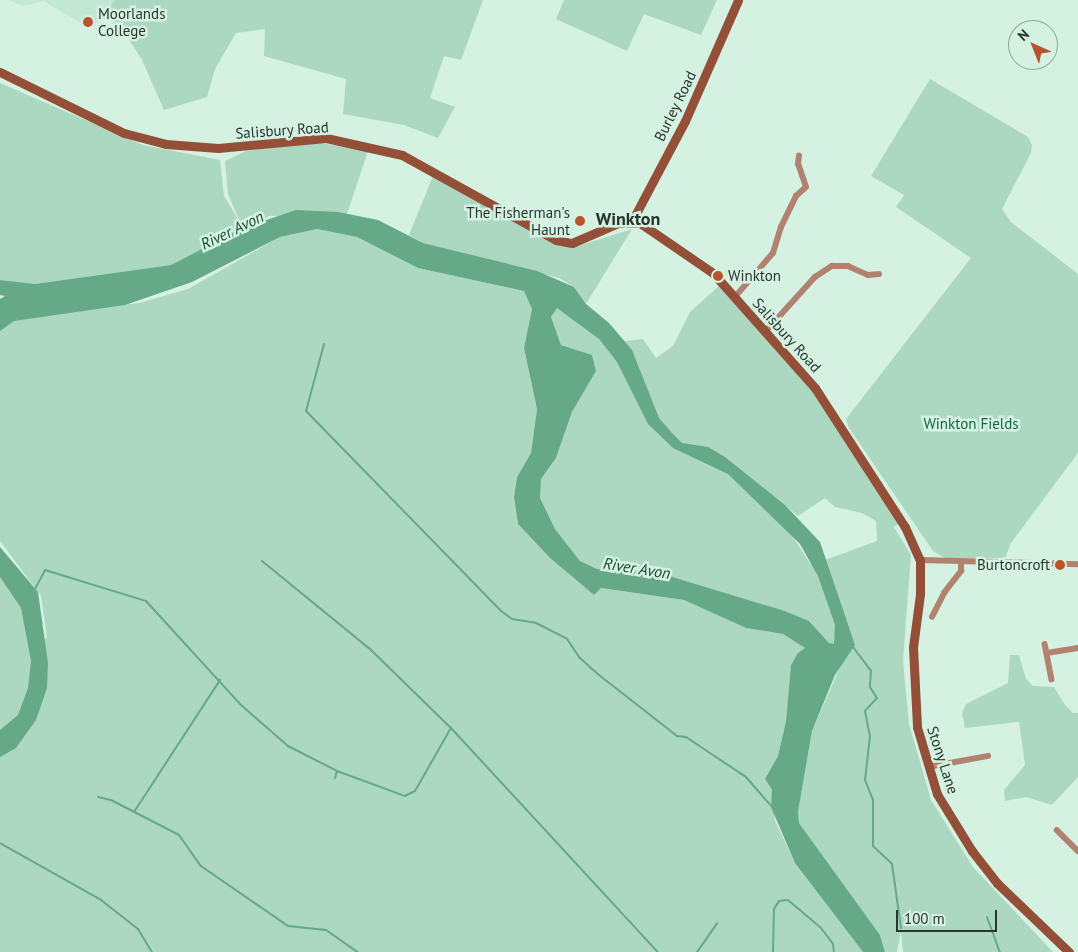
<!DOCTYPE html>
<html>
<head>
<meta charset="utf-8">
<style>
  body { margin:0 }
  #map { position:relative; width:1078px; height:952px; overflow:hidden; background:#d4f1e2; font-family:"PT Sans",sans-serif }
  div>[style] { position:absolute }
  .built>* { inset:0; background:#c3e7d5 }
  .green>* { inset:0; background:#acd8c1 }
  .water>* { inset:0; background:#65a989 }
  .stream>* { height:2px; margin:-1px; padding:0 1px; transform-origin:1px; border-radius:1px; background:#65a989 }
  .street>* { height:5.5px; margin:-2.75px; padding:0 2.75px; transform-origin:2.75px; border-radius:2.75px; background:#b28271 }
  .secondary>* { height:9px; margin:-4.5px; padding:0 4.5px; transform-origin:4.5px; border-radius:4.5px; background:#934f37 }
  .dots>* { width:14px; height:14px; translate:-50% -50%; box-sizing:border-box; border:2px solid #d4f1e2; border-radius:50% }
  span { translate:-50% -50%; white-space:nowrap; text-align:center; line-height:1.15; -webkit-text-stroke:5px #d4f1e2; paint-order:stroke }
  .poi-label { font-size:15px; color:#2a352f }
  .left { translate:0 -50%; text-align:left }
  .right { translate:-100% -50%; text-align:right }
  .street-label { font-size:15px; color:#2a352f }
  .park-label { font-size:15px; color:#116546 }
  .water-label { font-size:16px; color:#174d37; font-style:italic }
  .quarter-label { font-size:18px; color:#2a352f; font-weight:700 }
  .north { position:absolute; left:1008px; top:20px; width:50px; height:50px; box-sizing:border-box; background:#d4f1e2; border:1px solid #90a69a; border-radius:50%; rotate:316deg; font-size:14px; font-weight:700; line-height:20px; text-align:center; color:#2a352f }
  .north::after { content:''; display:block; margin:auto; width:18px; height:22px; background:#ba532b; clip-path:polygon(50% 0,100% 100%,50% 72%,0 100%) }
  .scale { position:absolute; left:896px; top:910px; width:101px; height:22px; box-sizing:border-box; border:2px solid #2a352f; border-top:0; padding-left:6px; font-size:15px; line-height:18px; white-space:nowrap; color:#2a352f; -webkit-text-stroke:4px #d4f1e2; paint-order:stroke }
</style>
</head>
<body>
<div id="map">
  <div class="built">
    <div style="clip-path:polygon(9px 0,115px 0,91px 29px,43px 1px,23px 6px)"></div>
  </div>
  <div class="green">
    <div style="clip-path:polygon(115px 0,483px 0,461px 60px,444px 56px,430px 98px,455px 107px,438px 138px,404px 125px,343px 114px,346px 79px,264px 56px,265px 29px,236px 33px,215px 69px,207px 97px,164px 110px,142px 60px,127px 36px,104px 14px)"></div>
    <div style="clip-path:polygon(564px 0,717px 0,701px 35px,644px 14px,627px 51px,556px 19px)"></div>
    <div style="clip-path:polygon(930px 79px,1028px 137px,1032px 145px,1031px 153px,1002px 209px,1011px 222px,1078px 274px,1078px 453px,1011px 543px,1005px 558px,945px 558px,933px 551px,849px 428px,846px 419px,971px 258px,896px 207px,904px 195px,871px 176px)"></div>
    <div style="clip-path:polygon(0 83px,143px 145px,220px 160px,224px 196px,240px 222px,228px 194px,225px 161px,246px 151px,294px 145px,320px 143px,368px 151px,347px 214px,269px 216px,171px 265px,35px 284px,0 280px)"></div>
    <div style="clip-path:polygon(433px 176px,556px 244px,575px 247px,632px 229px,586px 304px,574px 287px,559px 278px,423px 243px,409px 235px)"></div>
    <div style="clip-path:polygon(317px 229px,357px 237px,418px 268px,524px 291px,532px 309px,524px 348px,537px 409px,531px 453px,517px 477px,514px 497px,518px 524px,550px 558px,594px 595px,600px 588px,684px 600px,746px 628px,783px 634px,805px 648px,791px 665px,786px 721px,778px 756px,765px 779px,772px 790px,775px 821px,795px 863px,863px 952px,0 952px,0 577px,21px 608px,28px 643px,47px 638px,41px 596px,0 541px,0 327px,7px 319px,139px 303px,188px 289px,280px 237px)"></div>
    <div style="clip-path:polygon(evenodd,719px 286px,810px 388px,898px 524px,894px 527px,911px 555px,903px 661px,909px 724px,931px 800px,973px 867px,1053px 952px,903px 952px,901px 931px,897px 952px,885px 952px,880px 935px,799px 823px,798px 812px,812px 731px,846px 654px,829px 643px,809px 621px,785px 611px,666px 575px,597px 569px,580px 561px,555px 529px,540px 498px,541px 479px,556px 458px,572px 412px,596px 371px,592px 355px,561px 345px,551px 317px,554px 311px,557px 308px,589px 329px,604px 344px,643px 339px,656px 358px,673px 346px,690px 312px,719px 286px,773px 495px,798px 516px,825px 498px,835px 507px,862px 513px,876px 521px,877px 541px,811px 565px,791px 534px,773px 495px)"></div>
    <div style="clip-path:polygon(1010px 655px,1019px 655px,1026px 679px,1033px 686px,1054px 687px,1065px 705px,1073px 713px,1078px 713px,1078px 777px,1052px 805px,1026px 797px,1005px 801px,1004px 790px,1025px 765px,1019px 722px,965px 728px,962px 714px,966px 704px,1008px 683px)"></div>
  </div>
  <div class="water">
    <div style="clip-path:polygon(evenodd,296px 210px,338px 212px,378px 220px,423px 243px,537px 271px,574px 287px,586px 304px,609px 323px,632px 350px,659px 418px,671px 432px,682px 443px,708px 447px,725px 457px,785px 505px,820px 542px,855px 645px,835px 675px,812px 731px,798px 812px,799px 823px,880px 935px,885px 952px,863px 952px,795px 863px,771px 807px,772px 790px,765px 779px,778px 756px,786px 721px,791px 665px,798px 653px,805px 648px,783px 634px,746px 628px,684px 600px,601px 588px,594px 595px,550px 558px,518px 524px,514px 497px,517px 477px,531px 453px,537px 409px,524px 348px,532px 309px,524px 291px,418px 268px,357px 237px,317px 229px,280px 237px,192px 282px,125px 305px,14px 321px,0 331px,0 299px,5px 296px,0 295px,0 280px,35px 284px,171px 265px,243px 228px,296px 210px,557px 308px,599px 339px,617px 362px,648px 424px,673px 448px,728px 474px,800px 544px,818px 576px,835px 625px,834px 644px,829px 643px,809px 621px,785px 611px,666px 575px,597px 569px,580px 561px,555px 529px,540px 498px,541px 479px,556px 458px,572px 412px,596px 371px,592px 355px,561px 345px,551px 317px,557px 308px)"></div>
    <div style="clip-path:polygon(0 547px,38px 592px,48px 663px,47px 688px,36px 720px,16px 748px,0 757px,0 730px,18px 715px,28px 688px,31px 661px,21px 608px,0 577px)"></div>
  </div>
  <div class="stream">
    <div style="left:324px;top:344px;width:69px;rotate:105deg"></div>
    <div style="left:306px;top:411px;width:279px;rotate:45.7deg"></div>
    <div style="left:501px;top:611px;width:14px;rotate:36deg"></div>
    <div style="left:512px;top:619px;width:24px;rotate:9deg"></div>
    <div style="left:536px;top:623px;width:35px;rotate:27deg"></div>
    <div style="left:567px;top:639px;width:23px;rotate:56deg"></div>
    <div style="left:580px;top:658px;width:25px;rotate:42deg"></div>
    <div style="left:599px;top:675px;width:99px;rotate:38deg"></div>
    <div style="left:677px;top:736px;width:9px;rotate:6deg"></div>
    <div style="left:686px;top:737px;width:72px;rotate:33.7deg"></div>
    <div style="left:746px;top:777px;width:40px;rotate:49deg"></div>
    <div style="left:262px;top:561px;width:141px;rotate:39.2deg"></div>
    <div style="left:371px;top:650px;width:112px;rotate:44.3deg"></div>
    <div style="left:451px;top:728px;width:305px;rotate:47.3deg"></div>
    <div style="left:35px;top:589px;width:21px;rotate:-62deg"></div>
    <div style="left:45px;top:570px;width:106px;rotate:17.1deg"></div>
    <div style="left:146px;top:601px;width:141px;rotate:47.6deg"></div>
    <div style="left:241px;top:705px;width:62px;rotate:41.1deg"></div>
    <div style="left:288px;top:746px;width:55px;rotate:27deg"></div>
    <div style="left:337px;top:771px;width:72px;rotate:20.2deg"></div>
    <div style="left:405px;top:796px;width:11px;rotate:-27deg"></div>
    <div style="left:415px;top:791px;width:73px;rotate:-60.3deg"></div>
    <div style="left:853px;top:647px;width:30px;rotate:53deg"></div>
    <div style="left:871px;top:671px;width:16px;rotate:94deg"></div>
    <div style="left:870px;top:687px;width:13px;rotate:58deg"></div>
    <div style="left:877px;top:698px;width:18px;rotate:133deg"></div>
    <div style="left:865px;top:711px;width:25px;rotate:79deg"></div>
    <div style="left:870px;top:736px;width:44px;rotate:96.5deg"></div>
    <div style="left:865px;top:780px;width:22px;rotate:68deg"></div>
    <div style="left:873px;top:800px;width:46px;rotate:90deg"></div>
    <div style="left:873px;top:846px;width:26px;rotate:43deg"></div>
    <div style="left:892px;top:864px;width:65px;rotate:82deg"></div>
    <div style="left:335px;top:778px;width:7px;rotate:-74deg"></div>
    <div style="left:98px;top:797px;width:13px;rotate:13deg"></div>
    <div style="left:111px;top:800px;width:76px;rotate:27.2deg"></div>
    <div style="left:179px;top:835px;width:38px;rotate:55deg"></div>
    <div style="left:201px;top:866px;width:106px;rotate:34.6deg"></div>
    <div style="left:288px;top:926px;width:38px;rotate:6deg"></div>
    <div style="left:326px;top:930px;width:39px;rotate:35deg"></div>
    <div style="left:134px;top:812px;width:158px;rotate:-56.9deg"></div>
    <div style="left:0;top:843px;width:116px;rotate:29.4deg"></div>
    <div style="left:101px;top:900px;width:47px;rotate:38.1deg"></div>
    <div style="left:138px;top:929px;width:27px;rotate:59deg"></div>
    <div style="left:987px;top:917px;width:37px;rotate:70deg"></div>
    <div style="left:697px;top:952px;width:35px;rotate:-55deg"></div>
    <div style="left:773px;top:952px;width:43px;rotate:-88.7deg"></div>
    <div style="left:774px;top:909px;width:9px;rotate:-58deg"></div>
    <div style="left:779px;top:901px;width:9px;rotate:-6deg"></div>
    <div style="left:788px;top:900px;width:43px;rotate:40.3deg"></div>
    <div style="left:821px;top:928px;width:20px;rotate:53deg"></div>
    <div style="left:833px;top:944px;width:8px;rotate:83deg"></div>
  </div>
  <div class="street">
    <div style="left:735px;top:297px;width:58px;rotate:-49.2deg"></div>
    <div style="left:773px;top:253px;width:27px;rotate:-73deg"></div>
    <div style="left:781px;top:227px;width:34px;rotate:-64deg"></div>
    <div style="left:796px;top:196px;width:13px;rotate:-42deg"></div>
    <div style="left:806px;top:187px;width:24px;rotate:-109deg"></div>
    <div style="left:798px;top:164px;width:8px;rotate:-83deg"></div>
    <div style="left:766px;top:331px;width:73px;rotate:-47.8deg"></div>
    <div style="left:815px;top:277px;width:20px;rotate:-33deg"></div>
    <div style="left:832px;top:266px;width:16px"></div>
    <div style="left:848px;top:266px;width:22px;rotate:24deg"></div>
    <div style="left:868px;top:275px;width:11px;rotate:-5deg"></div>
    <div style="left:920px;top:560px;width:158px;rotate:1.5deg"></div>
    <div style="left:932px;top:617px;width:27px;rotate:-63deg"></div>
    <div style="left:944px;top:593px;width:28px;rotate:-52deg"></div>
    <div style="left:961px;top:571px;width:8px;rotate:-90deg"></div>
    <div style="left:1045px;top:644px;width:36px;rotate:79deg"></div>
    <div style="left:1047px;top:653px;width:31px;rotate:-9deg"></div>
    <div style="left:928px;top:767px;width:61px;rotate:-10.4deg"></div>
    <div style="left:1057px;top:830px;width:30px;rotate:45deg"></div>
  </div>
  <div class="secondary">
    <div style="left:0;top:72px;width:138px;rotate:26.2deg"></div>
    <div style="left:124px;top:133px;width:43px;rotate:14.7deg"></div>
    <div style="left:166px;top:144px;width:52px;rotate:4.4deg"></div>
    <div style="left:218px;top:148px;width:108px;rotate:-5.3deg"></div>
    <div style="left:326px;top:138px;width:78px;rotate:12.6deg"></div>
    <div style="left:402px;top:155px;width:176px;rotate:28.9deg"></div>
    <div style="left:556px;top:240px;width:16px;rotate:11deg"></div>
    <div style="left:572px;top:243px;width:50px;rotate:-23.5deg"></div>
    <div style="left:618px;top:223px;width:22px"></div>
    <div style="left:640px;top:223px;width:88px;rotate:34.4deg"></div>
    <div style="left:713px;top:273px;width:154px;rotate:48.4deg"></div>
    <div style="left:815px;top:388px;width:166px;rotate:57.1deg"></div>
    <div style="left:905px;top:527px;width:36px;rotate:66deg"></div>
    <div style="left:920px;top:560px;width:34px;rotate:90deg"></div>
    <div style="left:920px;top:594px;width:53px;rotate:97.5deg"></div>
    <div style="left:913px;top:647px;width:80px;rotate:87.1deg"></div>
    <div style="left:917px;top:727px;width:70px;rotate:73.4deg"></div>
    <div style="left:937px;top:794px;width:67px;rotate:58.4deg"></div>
    <div style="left:972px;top:851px;width:41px;rotate:52deg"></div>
    <div style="left:997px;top:883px;width:100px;rotate:43.8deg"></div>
    <div style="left:632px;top:221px;width:113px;rotate:-62.1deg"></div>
    <div style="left:685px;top:121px;width:132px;rotate:-66.3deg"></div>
  </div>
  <div class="dots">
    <div style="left:88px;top:22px;background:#ba532b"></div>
    <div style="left:580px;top:221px;background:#ba532b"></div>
    <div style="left:718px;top:276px;background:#ba532b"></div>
    <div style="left:1060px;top:565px;background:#ba532b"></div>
  </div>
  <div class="poi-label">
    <span class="left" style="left:98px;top:22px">Moorlands<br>College</span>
    <span class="right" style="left:570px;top:221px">The Fisherman's<br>Haunt</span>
    <span class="left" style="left:728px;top:276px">Winkton</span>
    <span class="right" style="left:1050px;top:565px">Burtoncroft</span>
  </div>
  <div class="street-label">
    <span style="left:675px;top:106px;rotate:-64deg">Burley Road</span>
    <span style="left:282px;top:130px;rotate:-4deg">Salisbury Road</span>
    <span style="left:787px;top:335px;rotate:48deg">Salisbury Road</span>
    <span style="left:943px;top:760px;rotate:72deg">Stony Lane</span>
  </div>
  <div class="park-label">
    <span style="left:971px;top:424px">Winkton Fields</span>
  </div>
  <div class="water-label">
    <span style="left:232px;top:230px;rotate:-26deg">River Avon</span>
    <span style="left:637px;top:568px;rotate:9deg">River Avon</span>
  </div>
  <div class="quarter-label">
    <span style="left:628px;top:219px">Winkton</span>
  </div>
  <div class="north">N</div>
  <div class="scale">100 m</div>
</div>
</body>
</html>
